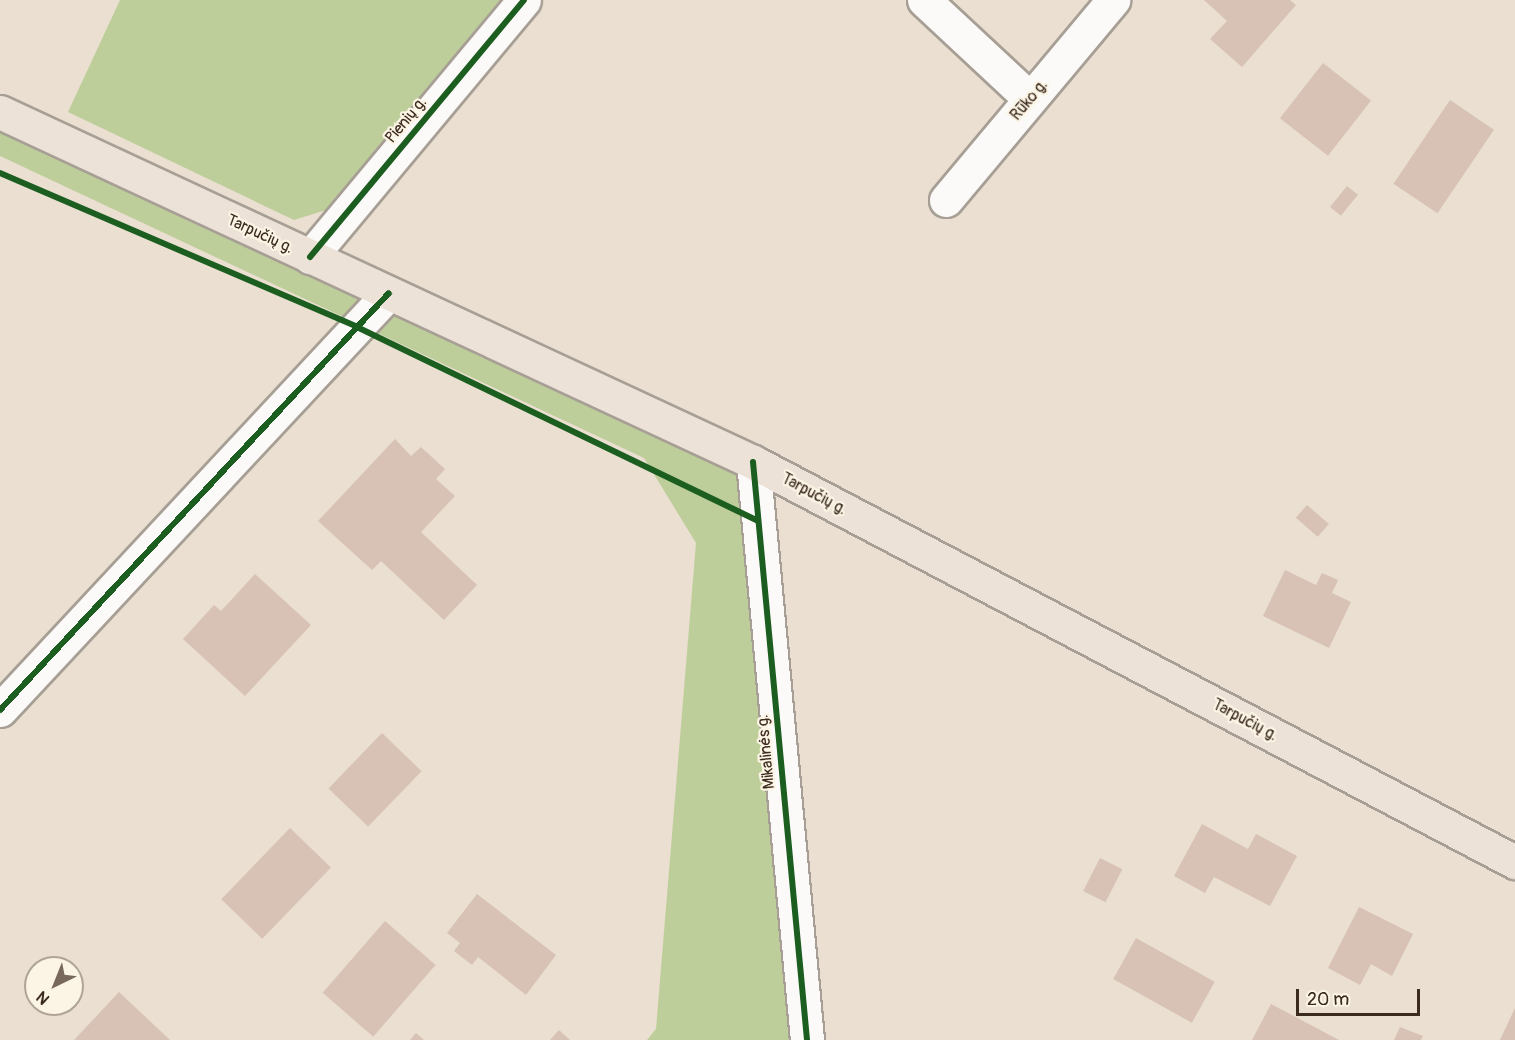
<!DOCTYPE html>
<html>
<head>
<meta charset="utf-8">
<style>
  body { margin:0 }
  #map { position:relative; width:1515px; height:1040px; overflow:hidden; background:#eadfd0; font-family:Pangolin,sans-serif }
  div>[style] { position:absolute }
  .green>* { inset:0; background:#bece9a }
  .building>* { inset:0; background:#d7c2b5; transform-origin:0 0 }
  .roads { filter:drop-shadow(2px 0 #a79f95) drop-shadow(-2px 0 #a79f95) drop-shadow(0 2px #a79f95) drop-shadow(0 -2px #a79f95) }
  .minor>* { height:33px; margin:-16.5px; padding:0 16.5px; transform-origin:16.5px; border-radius:16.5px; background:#fcfaf8 }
  .major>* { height:33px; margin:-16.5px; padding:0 16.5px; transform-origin:16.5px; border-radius:16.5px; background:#ece2d7 }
  .cycleway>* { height:6px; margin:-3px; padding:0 3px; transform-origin:3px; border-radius:3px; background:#1b5e20 }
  span { translate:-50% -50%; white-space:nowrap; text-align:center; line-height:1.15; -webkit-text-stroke:4.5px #fcf5e5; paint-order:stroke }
  .street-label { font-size:16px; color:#3b2a1e }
  .north { position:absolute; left:24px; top:956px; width:60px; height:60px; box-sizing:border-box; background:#fcf5e5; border:2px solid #afa495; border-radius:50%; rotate:223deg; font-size:16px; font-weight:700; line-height:24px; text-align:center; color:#3b2a1e }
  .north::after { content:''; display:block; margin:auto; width:21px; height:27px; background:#78695c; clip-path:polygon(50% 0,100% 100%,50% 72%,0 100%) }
  .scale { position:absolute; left:1296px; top:989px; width:124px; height:27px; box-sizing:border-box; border:3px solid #3b2a1e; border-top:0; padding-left:8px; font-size:18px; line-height:21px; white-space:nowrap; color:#3b2a1e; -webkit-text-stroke:4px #fcf5e5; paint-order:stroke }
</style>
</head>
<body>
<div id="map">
  <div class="green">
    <div style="clip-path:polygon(120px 0,504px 0,339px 206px,294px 220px,68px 112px)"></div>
    <div style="clip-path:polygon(0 112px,753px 462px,807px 1040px,647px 1040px,656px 1029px,696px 543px,644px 458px,0 156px)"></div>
  </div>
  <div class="building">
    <div style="clip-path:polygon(1204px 0,1290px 0,1296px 5px,1242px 67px,1210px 39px,1227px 21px)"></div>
    <div style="left:1323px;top:63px;width:61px;height:70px;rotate:38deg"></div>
    <div style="left:1450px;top:100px;width:53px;height:101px;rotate:34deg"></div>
    <div style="left:1347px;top:186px;width:14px;height:27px;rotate:39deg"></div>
    <div style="clip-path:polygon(395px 439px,411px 456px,421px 447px,445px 469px,436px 479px,455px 496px,421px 532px,477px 585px,444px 620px,381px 561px,372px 570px,318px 521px)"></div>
    <div style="left:1307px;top:505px;width:29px;height:17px;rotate:41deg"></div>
    <div style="clip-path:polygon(1285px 570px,1316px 585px,1322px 573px,1338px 580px,1332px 593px,1351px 602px,1329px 648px,1263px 616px)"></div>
    <div style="clip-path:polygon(255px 574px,311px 625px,245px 696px,183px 639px,214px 605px,221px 611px)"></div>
    <div style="left:382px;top:733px;width:55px;height:77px;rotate:44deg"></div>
    <div style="clip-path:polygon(1202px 824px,1248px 849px,1256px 834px,1297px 856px,1270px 906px,1214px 877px,1205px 893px,1174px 876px)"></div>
    <div style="left:290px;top:828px;width:57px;height:99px;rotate:44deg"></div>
    <div style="left:1100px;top:858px;width:25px;height:37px;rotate:27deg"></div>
    <div style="clip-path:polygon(477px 894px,556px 955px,526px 995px,478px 957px,472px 965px,454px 951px,460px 943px,447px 933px)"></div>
    <div style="clip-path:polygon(1359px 907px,1413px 934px,1392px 976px,1371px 964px,1360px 985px,1328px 968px)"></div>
    <div style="left:385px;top:921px;width:67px;height:95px;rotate:41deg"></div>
    <div style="left:1136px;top:938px;width:90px;height:47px;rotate:29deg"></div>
    <div style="clip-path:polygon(119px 992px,170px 1040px,74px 1040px)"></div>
    <div style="clip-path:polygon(1271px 1004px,1339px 1040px,1252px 1040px)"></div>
    <div style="clip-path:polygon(1515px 1008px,1515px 1040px,1500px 1040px)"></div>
    <div style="clip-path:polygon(1400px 1027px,1423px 1036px,1421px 1040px,1394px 1040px)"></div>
    <div style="clip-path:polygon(559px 1030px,570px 1040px,550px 1040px)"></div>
    <div style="clip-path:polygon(416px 1033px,424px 1040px,410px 1040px)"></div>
  </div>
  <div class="roads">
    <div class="minor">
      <div style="left:924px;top:0;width:145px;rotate:43deg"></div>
      <div style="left:946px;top:200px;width:261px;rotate:-50.1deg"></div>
      <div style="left:310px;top:257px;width:334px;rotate:-50.2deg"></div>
      <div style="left:753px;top:462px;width:581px;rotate:84.66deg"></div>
      <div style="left:0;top:710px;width:570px;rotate:-46.99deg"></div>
    </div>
    <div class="major">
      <div style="left:0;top:112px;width:830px;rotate:24.93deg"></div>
      <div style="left:753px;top:462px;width:861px;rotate:27.7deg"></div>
    </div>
  </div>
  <div class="cycleway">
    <div style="left:0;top:173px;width:389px;rotate:23.3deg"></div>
    <div style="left:357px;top:327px;width:445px;rotate:25.8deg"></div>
    <div style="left:310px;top:257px;width:334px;rotate:-50.2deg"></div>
    <div style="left:753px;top:462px;width:581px;rotate:84.66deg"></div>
    <div style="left:0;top:710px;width:570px;rotate:-46.99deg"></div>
  </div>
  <div class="street-label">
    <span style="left:1029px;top:100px;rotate:-50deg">Rūko g.</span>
    <span style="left:406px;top:120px;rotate:-50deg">Pienių g.</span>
    <span style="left:260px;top:234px;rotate:25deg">Tarpučių g.</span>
    <span style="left:814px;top:494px;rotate:28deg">Tarpučių g.</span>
    <span style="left:1245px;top:720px;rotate:28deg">Tarpučių g.</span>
    <span style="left:766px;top:752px;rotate:-95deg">Mikalinės g.</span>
  </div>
  <div class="north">N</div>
  <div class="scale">20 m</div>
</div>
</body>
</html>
